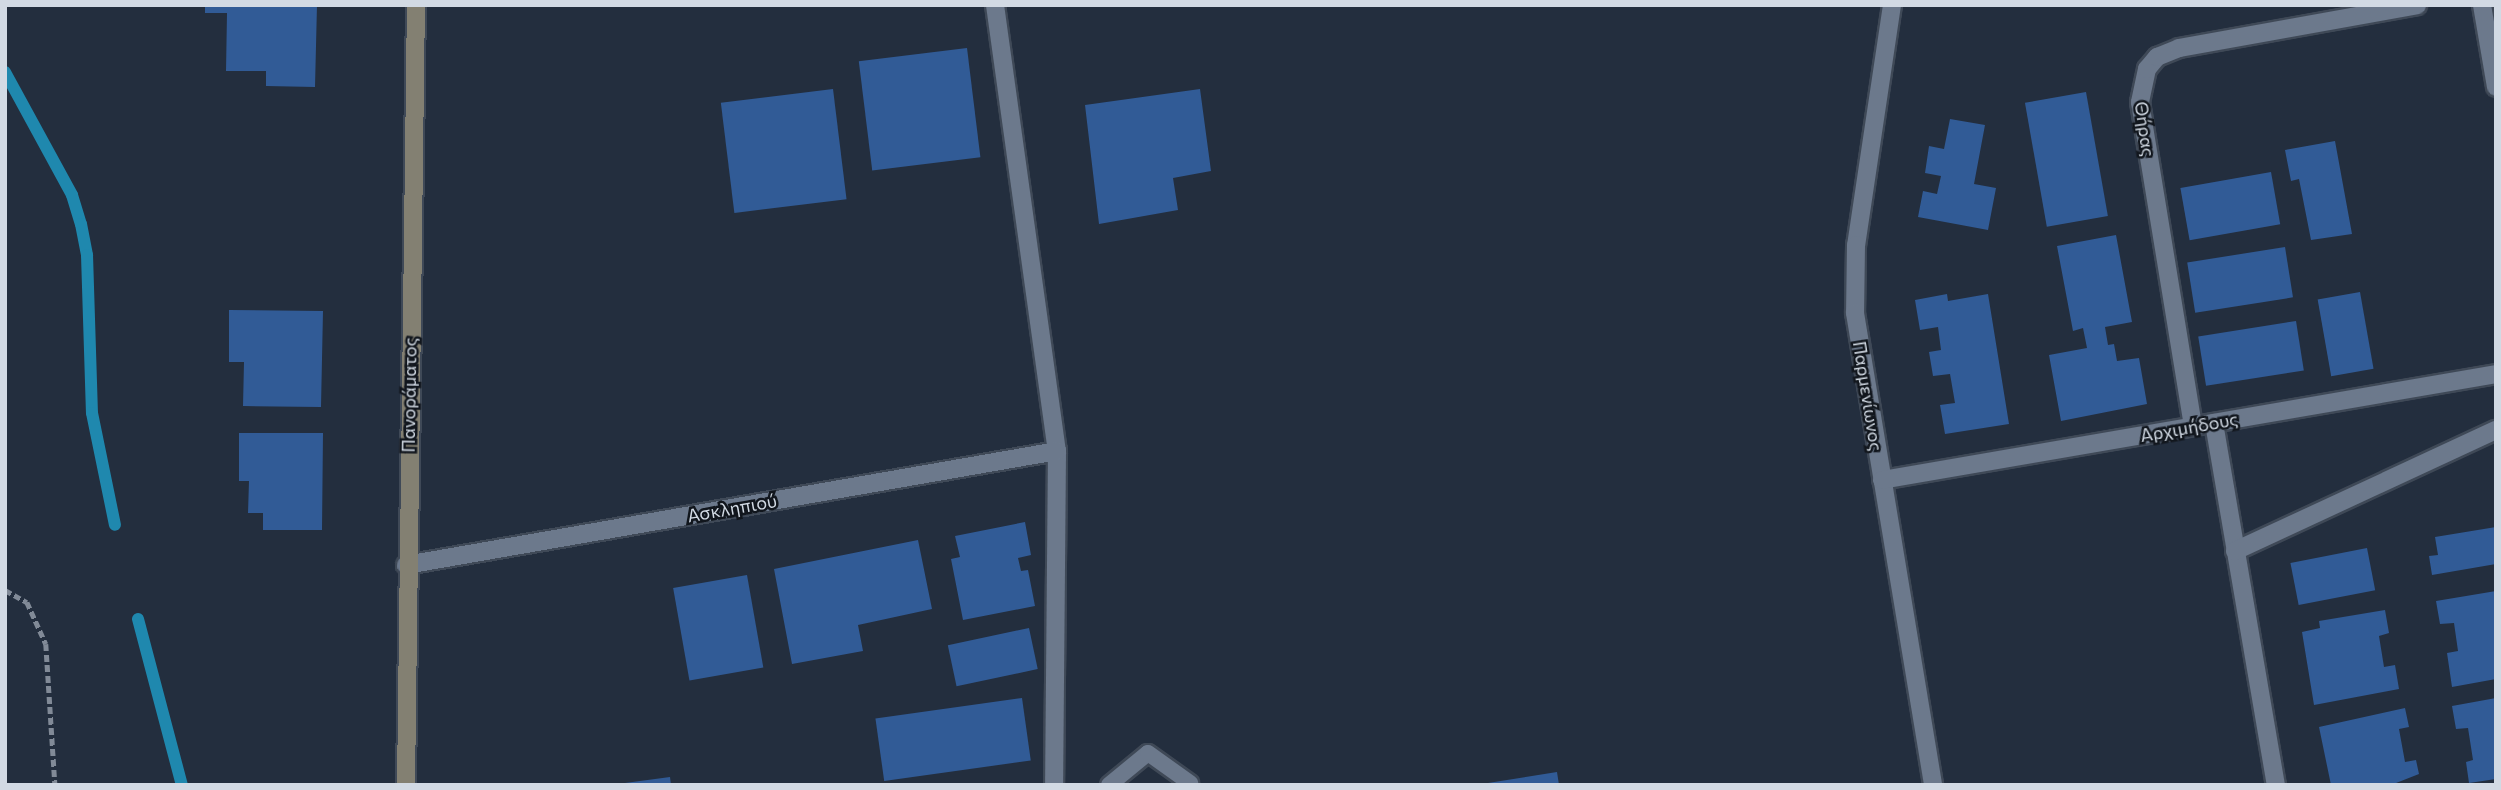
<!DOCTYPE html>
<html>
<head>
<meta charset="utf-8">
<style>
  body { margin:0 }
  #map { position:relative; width:2501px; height:790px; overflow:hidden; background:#232e3e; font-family:Commissioner,sans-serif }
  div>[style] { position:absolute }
  .stream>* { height:12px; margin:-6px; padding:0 6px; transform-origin:6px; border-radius:6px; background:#1f88ae }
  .building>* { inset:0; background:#315b96; transform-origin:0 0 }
  .path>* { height:4.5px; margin-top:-2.25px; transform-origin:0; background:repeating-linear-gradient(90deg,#818a97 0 7px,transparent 0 10.5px) }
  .roads { filter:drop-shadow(2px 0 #3f4957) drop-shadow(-2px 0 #3f4957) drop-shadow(0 2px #3f4957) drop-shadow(0 -2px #3f4957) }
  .lane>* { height:16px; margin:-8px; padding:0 8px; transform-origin:8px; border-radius:8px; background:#6c798c }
  .street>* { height:18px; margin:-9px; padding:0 9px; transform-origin:9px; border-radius:9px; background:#6c798c }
  .secondary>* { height:18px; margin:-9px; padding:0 9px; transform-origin:9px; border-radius:9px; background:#838072 }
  span { translate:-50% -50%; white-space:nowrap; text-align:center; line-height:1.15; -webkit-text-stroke:5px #11161d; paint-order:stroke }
  .street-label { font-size:18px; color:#d2dae4 }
  .frame { position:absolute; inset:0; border:7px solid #d2dae4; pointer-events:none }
</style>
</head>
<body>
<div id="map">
  <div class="stream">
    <div style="left:5px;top:72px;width:140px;rotate:61.4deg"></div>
    <div style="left:72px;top:195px;width:30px;rotate:73deg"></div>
    <div style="left:81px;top:224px;width:32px;rotate:79deg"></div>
    <div style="left:87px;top:255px;width:158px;rotate:88.2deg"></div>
    <div style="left:92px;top:413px;width:114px;rotate:78.4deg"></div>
    <div style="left:138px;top:619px;width:172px;rotate:75.2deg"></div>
  </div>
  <div class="building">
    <div style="clip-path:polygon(205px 5px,317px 5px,315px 87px,266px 86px,266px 71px,226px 71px,227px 13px,205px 13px)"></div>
    <div style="left:967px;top:48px;width:110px;height:109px;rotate:83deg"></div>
    <div style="left:833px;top:89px;width:111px;height:113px;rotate:83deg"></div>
    <div style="clip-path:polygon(1200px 89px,1211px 171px,1173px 178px,1178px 210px,1099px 224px,1085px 105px)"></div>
    <div style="left:2086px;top:92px;width:126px;height:62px;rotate:80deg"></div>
    <div style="clip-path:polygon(1950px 119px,1985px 125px,1974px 184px,1996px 188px,1988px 230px,1918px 217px,1923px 191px,1937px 194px,1941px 176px,1925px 173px,1929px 146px,1944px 149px)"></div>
    <div style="clip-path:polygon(2335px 141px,2352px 234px,2311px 240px,2299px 179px,2291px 181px,2285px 150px)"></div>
    <div style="left:2271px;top:172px;width:53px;height:92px;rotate:80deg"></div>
    <div style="clip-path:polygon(2116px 235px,2132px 322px,2105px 327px,2108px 345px,2114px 344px,2117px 361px,2139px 358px,2147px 404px,2061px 421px,2049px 355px,2087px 348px,2083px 328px,2073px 331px,2057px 246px)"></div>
    <div style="left:2285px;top:247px;width:51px;height:99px;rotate:81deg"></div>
    <div style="left:2360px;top:292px;width:78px;height:43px;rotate:80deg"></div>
    <div style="clip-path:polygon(1947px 294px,1948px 301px,1988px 294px,2009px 424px,1945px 434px,1940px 405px,1955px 403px,1950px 374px,1933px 376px,1929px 352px,1941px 350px,1938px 327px,1920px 330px,1915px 300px)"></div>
    <div style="clip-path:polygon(229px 310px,323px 311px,321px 407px,243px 406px,244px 362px,229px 362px)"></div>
    <div style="left:2296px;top:321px;width:50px;height:99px;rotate:81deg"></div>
    <div style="clip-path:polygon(239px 433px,323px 433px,322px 530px,263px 530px,263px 513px,248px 513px,249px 481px,239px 481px)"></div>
    <div style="clip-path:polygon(1025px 522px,1031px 555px,1018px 558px,1021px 571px,1028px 570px,1035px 606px,963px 620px,951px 559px,960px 557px,955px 536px)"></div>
    <div style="clip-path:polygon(2496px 527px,2496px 564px,2432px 575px,2429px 556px,2438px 555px,2435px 537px)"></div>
    <div style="clip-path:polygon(918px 540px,932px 609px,858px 625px,863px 651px,792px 664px,774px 569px)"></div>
    <div style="left:2367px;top:548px;width:43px;height:78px;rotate:79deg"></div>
    <div style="left:747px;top:575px;width:94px;height:75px;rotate:80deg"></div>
    <div style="clip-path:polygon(2496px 591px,2496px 679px,2452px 687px,2447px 653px,2458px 651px,2454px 623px,2440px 624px,2436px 601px)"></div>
    <div style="clip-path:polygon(2385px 610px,2389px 633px,2379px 636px,2384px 667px,2395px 665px,2399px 689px,2314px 705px,2302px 632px,2320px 628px,2319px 621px)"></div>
    <div style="left:1029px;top:628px;width:42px;height:83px;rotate:78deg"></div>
    <div style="left:1022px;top:698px;width:63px;height:148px;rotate:82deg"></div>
    <div style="clip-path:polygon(2496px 698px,2496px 779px,2469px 783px,2466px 762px,2473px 760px,2468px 728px,2456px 729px,2452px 706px)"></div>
    <div style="clip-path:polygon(2405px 708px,2409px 727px,2399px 729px,2405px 762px,2416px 760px,2419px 774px,2391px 785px,2331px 785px,2319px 727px)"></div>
    <div style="clip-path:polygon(1557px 772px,1559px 785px,1488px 785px,1488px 783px)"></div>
    <div style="clip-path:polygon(670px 777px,671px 785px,625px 785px,625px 783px)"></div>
  </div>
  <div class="path">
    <div style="left:5px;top:590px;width:25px;rotate:29deg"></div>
    <div style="left:27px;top:602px;width:46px;rotate:65.7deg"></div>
    <div style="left:46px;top:644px;width:141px;rotate:86.3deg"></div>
  </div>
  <div class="roads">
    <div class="lane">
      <div style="left:1109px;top:785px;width:50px;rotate:-39.4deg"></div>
      <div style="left:1148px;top:753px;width:52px;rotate:35.5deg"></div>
    </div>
    <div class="street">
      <div style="left:995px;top:5px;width:450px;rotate:82.1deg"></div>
      <div style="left:1057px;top:451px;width:334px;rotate:90.5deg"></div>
      <div style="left:1892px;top:5px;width:243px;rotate:98.5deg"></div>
      <div style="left:1856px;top:245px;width:68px;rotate:90.8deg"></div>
      <div style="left:1855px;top:313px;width:478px;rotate:80.6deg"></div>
      <div style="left:2482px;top:5px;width:83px;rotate:80.3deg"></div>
      <div style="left:2214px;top:423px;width:367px;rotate:80.3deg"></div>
      <div style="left:2193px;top:426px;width:328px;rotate:-99.3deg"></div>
      <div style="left:2140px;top:102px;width:34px;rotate:-78deg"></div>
      <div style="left:2147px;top:69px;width:16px;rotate:-50deg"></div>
      <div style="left:2157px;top:57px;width:24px;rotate:-22deg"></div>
      <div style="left:2179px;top:48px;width:242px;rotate:-10.2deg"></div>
      <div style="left:1882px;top:480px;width:623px;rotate:-9.79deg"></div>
      <div style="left:2235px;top:551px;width:288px;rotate:-24.9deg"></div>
      <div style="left:406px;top:565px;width:661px;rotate:-9.93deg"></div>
    </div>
    <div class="secondary">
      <div style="left:406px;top:785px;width:780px;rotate:-89.27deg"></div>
    </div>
  </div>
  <div class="street-label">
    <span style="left:2145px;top:129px;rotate:82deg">Θήρας</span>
    <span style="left:409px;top:395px;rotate:-89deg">Πανοράματος</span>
    <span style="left:1868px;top:396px;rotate:81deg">Παρμενίωνος</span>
    <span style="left:2189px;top:427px;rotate:-10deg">Αρχιμήδους</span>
    <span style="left:732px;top:508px;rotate:-10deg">Ασκληπιού</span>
  </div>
  <div class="frame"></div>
</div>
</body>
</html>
